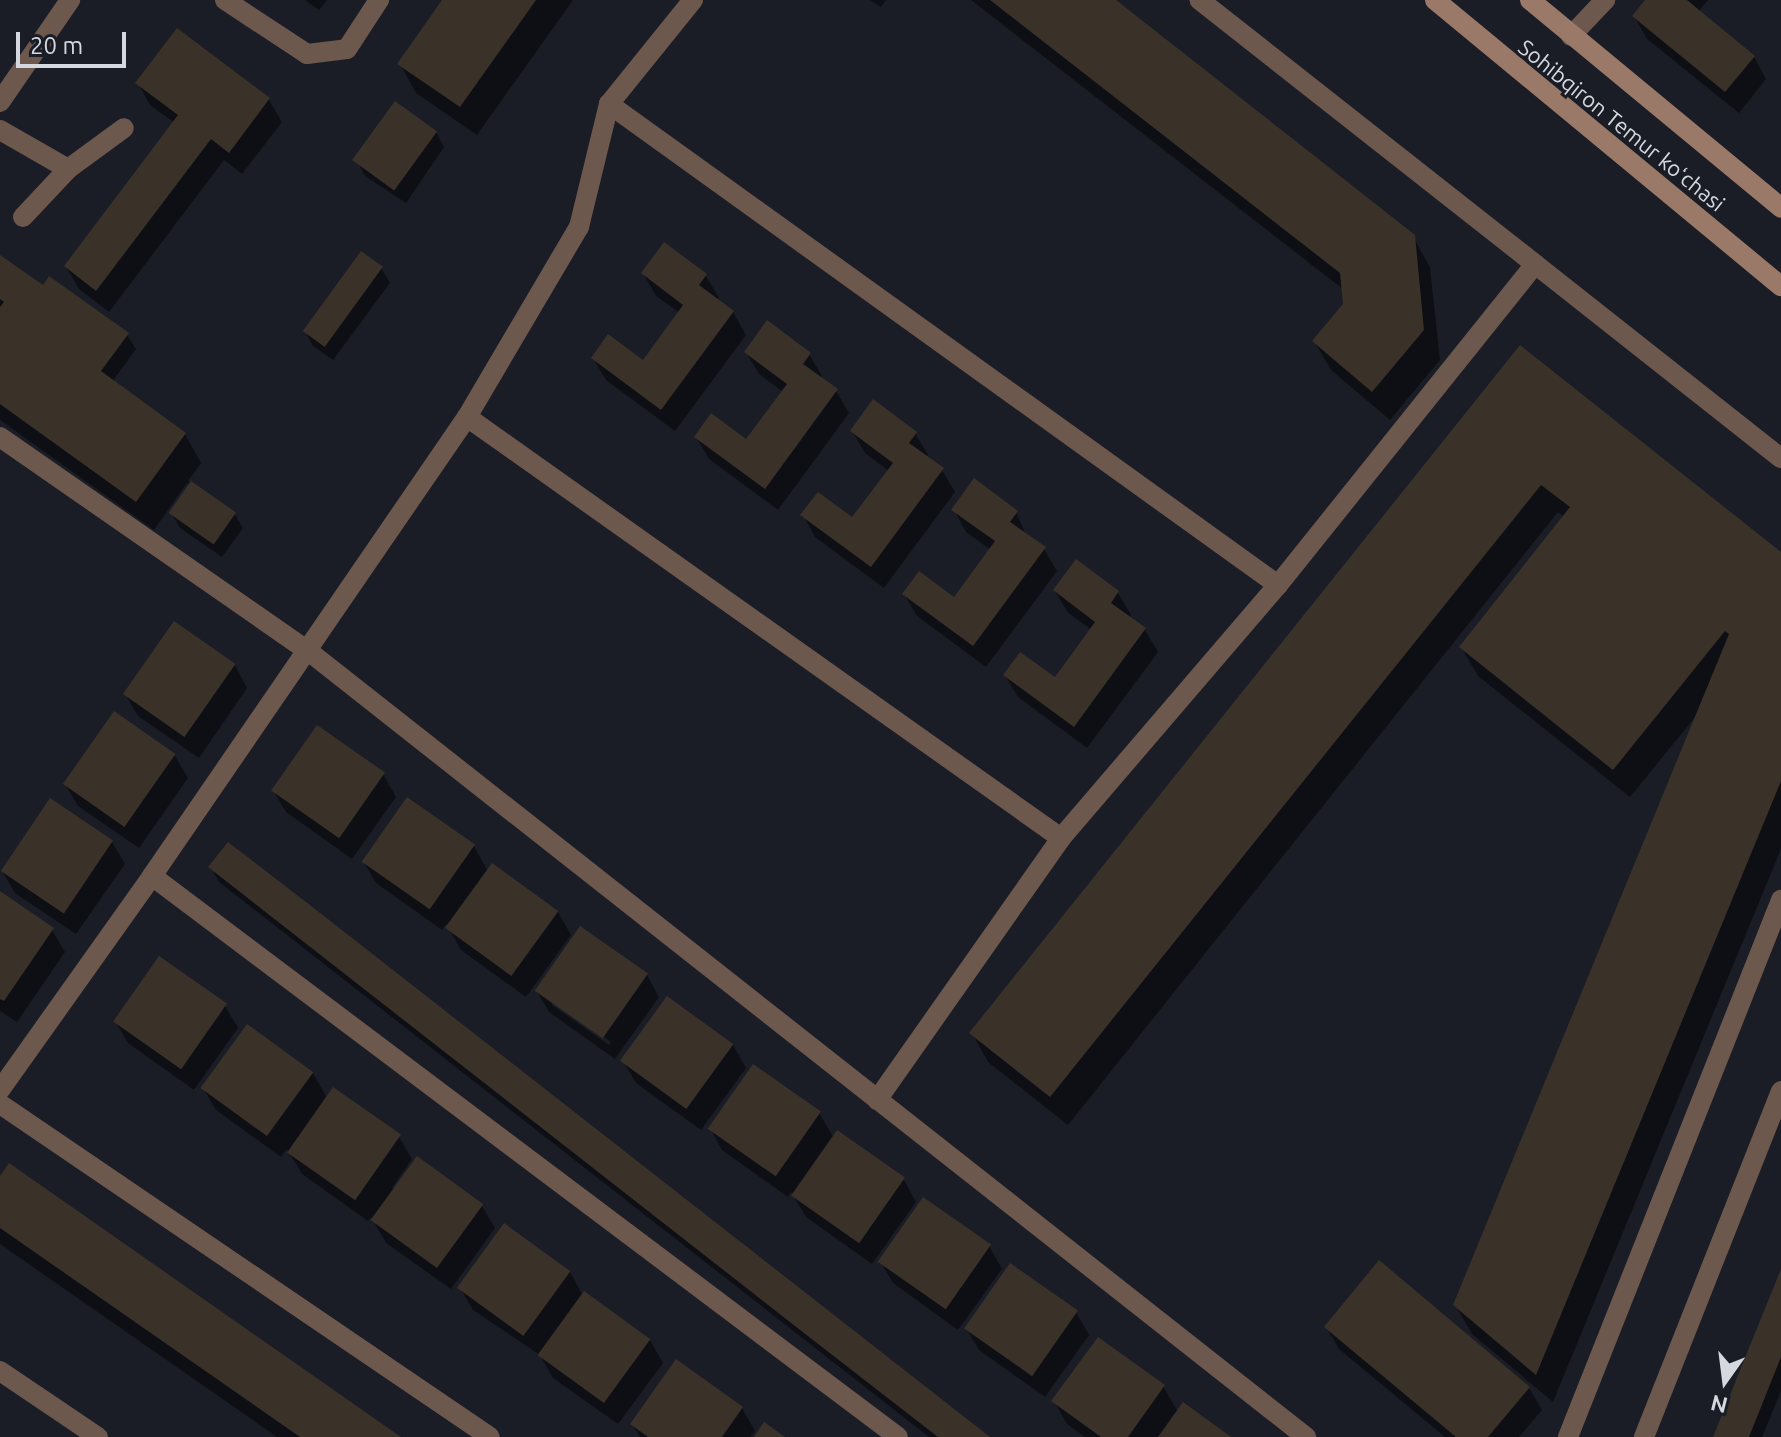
<!DOCTYPE html>
<html>
<head>
<meta charset="utf-8">
<style>
  body { margin:0 }
  #map { position:relative; width:1781px; height:1437px; overflow:hidden; background:#1a1d26; font-family:Ubuntu,sans-serif }
  div>[style] { position:absolute }
  .shadow>* { inset:0; background:#0007 }
  .building>* { inset:0; background:#3a3229; transform-origin:0 0 }
  .service>* { height:20px; margin:-10px; padding:0 10px; transform-origin:10px; border-radius:10px; background:#6d584d }
  .minor>* { height:20px; margin:-10px; padding:0 10px; transform-origin:10px; border-radius:10px; background:#6d584d }
  .tertiary>* { height:20px; margin:-10px; padding:0 10px; transform-origin:10px; border-radius:10px; background:#6d584d }
  .secondary>* { height:20px; margin:-10px; padding:0 10px; transform-origin:10px; border-radius:10px; background:#9a7968 }
  span { translate:-50% -50%; white-space:nowrap; text-align:center; line-height:1.15; -webkit-text-stroke:6px #1a1d26; paint-order:stroke }
  .street-label { font-size:22px; color:#d5d8de }
  .north { position:absolute; left:1685px; top:1341px; width:80px; height:80px; -webkit-text-stroke:6px #1a1d26; paint-order:stroke; rotate:194deg; font-size:22px; font-weight:700; line-height:32px; text-align:center; color:#d5d8de }
  .north::after { content:''; display:block; margin:auto; width:28px; height:36px; background:#d5d8de; clip-path:polygon(50% 0,100% 100%,50% 72%,0 100%) }
  .scale { position:absolute; left:16px; top:32px; width:110px; height:36px; box-sizing:border-box; border:4px solid #d5d8de; border-top:0; padding-left:10px; font-size:24px; line-height:28px; white-space:nowrap; color:#d5d8de; -webkit-text-stroke:6px #1a1d26; paint-order:stroke }
</style>
</head>
<body>
<div id="map">
  <div class="shadow">
    <div style="clip-path:polygon(305px 0,327px 0,319px 10px)"></div>
    <div style="clip-path:polygon(445px 0,573px 0,477px 135px,416px 93px,400px 64px)"></div>
    <div style="clip-path:polygon(870px 0,886px 0,881px 7px)"></div>
    <div style="clip-path:polygon(971px 0,1112px 0,1413px 237px,1430px 267px,1440px 360px,1390px 420px,1331px 370px,1314px 341px,1345px 305px,1344px 290px)"></div>
    <div style="clip-path:polygon(1647px 0,1708px 0,1698px 12px,1754px 57px,1766px 79px,1739px 113px,1647px 39px,1634px 16px)"></div>
    <div style="clip-path:polygon(177px 31px,269px 100px,282px 122px,242px 174px,224px 160px,109px 312px,79px 289px,66px 267px,175px 123px,150px 105px,138px 83px)"></div>
    <div style="clip-path:polygon(436px 132px,444px 147px,406px 203px,365px 176px,357px 161px)"></div>
    <div style="clip-path:polygon(0 257px,43px 288px,127px 335px,136px 349px,112px 382px,185px 434px,201px 463px,188px 481px,234px 513px,243px 528px,222px 557px,180px 528px,171px 513px,191px 485px,187px 483px,154px 530px,0 420px)"></div>
    <div style="clip-path:polygon(381px 268px,390px 283px,333px 360px,313px 346px,305px 331px)"></div>
    <div style="clip-path:polygon(643px 273px,706px 276px,719px 298px,716px 300px,733px 312px,746px 335px,675px 431px,606px 380px,593px 358px,643px 363px,680px 313px,656px 296px)"></div>
    <div style="clip-path:polygon(1521px 348px,1781px 555px,1781px 849px,1553px 1402px,1472px 1334px,1455px 1305px,1696px 716px,1630px 797px,1478px 676px,1461px 647px,1564px 517px,1558px 512px,1068px 1125px,988px 1062px,972px 1033px)"></div>
    <div style="clip-path:polygon(746px 352px,809px 354px,822px 376px,820px 379px,836px 391px,849px 413px,778px 510px,709px 459px,696px 437px,746px 442px,783px 392px,759px 374px)"></div>
    <div style="clip-path:polygon(852px 431px,915px 433px,928px 455px,926px 458px,942px 470px,955px 492px,884px 588px,815px 537px,803px 515px,853px 520px,889px 471px,865px 453px)"></div>
    <div style="clip-path:polygon(954px 510px,1016px 512px,1027px 537px,1044px 549px,1057px 571px,986px 667px,917px 616px,904px 594px,954px 599px,991px 550px,966px 532px)"></div>
    <div style="clip-path:polygon(1076px 562px,1118px 593px,1131px 615px,1129px 618px,1145px 630px,1158px 652px,1087px 748px,1018px 697px,1005px 675px,1055px 680px,1092px 630px,1068px 613px,1055px 591px)"></div>
    <div style="clip-path:polygon(235px 665px,247px 688px,199px 758px,138px 716px,125px 694px)"></div>
    <div style="clip-path:polygon(175px 756px,188px 778px,139px 848px,78px 806px,65px 784px)"></div>
    <div style="clip-path:polygon(383px 774px,396px 797px,352px 859px,286px 812px,273px 790px)"></div>
    <div style="clip-path:polygon(112px 842px,125px 864px,76px 934px,15px 893px,2px 871px)"></div>
    <div style="clip-path:polygon(474px 846px,488px 872px,558px 912px,571px 935px,526px 997px,461px 950px,446px 924px,442px 930px,376px 883px,363px 861px)"></div>
    <div style="clip-path:polygon(211px 867px,986px 1437px,929px 1437px,219px 882px)"></div>
    <div style="clip-path:polygon(0 893px,52px 930px,65px 952px,17px 1022px,0 1011px)"></div>
    <div style="clip-path:polygon(evenodd,647px 975px,659px 997px,615px 1059px,549px 1012px,536px 990px,647px 975px,552px 1000px,611px 1042px,609px 1045px,552px 1005px,552px 1000px)"></div>
    <div style="clip-path:polygon(225px 1006px,238px 1028px,194px 1090px,128px 1043px,115px 1021px)"></div>
    <div style="clip-path:polygon(733px 1045px,746px 1068px,701px 1130px,636px 1083px,623px 1061px)"></div>
    <div style="clip-path:polygon(313px 1073px,327px 1098px,399px 1137px,412px 1159px,392px 1188px,482px 1206px,495px 1228px,451px 1289px,386px 1243px,371px 1217px,368px 1221px,302px 1174px,287px 1149px,281px 1157px,216px 1110px,203px 1088px)"></div>
    <div style="clip-path:polygon(819px 1113px,834px 1138px,904px 1180px,916px 1202px,872px 1264px,806px 1217px,791px 1192px,788px 1197px,722px 1150px,710px 1128px)"></div>
    <div style="clip-path:polygon(0 1179px,398px 1437px,277px 1437px,0 1244px)"></div>
    <div style="clip-path:polygon(989px 1246px,1002px 1269px,958px 1330px,893px 1283px,880px 1261px)"></div>
    <div style="clip-path:polygon(570px 1272px,583px 1296px,650px 1340px,663px 1363px,618px 1424px,553px 1378px,540px 1355px,473px 1310px,460px 1288px)"></div>
    <div style="clip-path:polygon(1781px 1274px,1781px 1391px,1762px 1437px,1715px 1437px)"></div>
    <div style="clip-path:polygon(1076px 1312px,1089px 1335px,1045px 1397px,979px 1350px,966px 1328px)"></div>
    <div style="clip-path:polygon(1326px 1327px,1529px 1388px,1542px 1410px,1519px 1437px,1445px 1437px,1339px 1349px)"></div>
    <div style="clip-path:polygon(1163px 1386px,1178px 1412px,1228px 1437px,1085px 1437px,1067px 1424px,1054px 1401px)"></div>
    <div style="clip-path:polygon(742px 1408px,755px 1431px,750px 1437px,640px 1437px,632px 1424px)"></div>
  </div>
  <div class="building">
    <div style="clip-path:polygon(442px 0,536px 0,460px 107px,397px 64px)"></div>
    <div style="clip-path:polygon(990px 0,1116px 0,1415px 235px,1424px 330px,1372px 392px,1312px 341px,1343px 304px,1340px 273px)"></div>
    <div style="clip-path:polygon(1645px 0,1687px 0,1755px 56px,1725px 92px,1632px 16px)"></div>
    <div style="clip-path:polygon(177px 28px,270px 98px,229px 153px,211px 139px,96px 291px,64px 266px,178px 115px,135px 83px)"></div>
    <div style="left:395px;top:101px;width:52px;height:73px;rotate:36deg"></div>
    <div style="clip-path:polygon(664px 242px,707px 274px,699px 285px,734px 311px,661px 410px,591px 358px,608px 334px,643px 360px,683px 305px,641px 273px)"></div>
    <div style="left:361px;top:251px;width:27px;height:99px;rotate:36deg"></div>
    <div style="clip-path:polygon(0 255px,43px 285px,49px 276px,129px 333px,101px 371px,186px 433px,136px 502px,0 404px,0 307px,4px 302px,0 299px)"></div>
    <div style="clip-path:polygon(767px 320px,811px 353px,803px 364px,838px 389px,765px 489px,694px 437px,711px 413px,746px 439px,787px 384px,744px 352px)"></div>
    <div style="clip-path:polygon(1520px 345px,1781px 552px,1781px 781px,1536px 1375px,1453px 1305px,1729px 634px,1725px 631px,1613px 770px,1459px 647px,1570px 507px,1541px 485px,1050px 1097px,969px 1033px)"></div>
    <div style="clip-path:polygon(873px 399px,917px 432px,909px 443px,944px 468px,871px 567px,800px 515px,818px 492px,852px 517px,893px 463px,850px 431px)"></div>
    <div style="clip-path:polygon(974px 478px,1018px 511px,1010px 522px,1046px 547px,973px 646px,902px 594px,919px 571px,954px 597px,995px 541px,951px 510px)"></div>
    <div style="left:191px;top:481px;width:55px;height:39px;rotate:35deg"></div>
    <div style="clip-path:polygon(1076px 559px,1119px 591px,1111px 603px,1146px 628px,1074px 727px,1003px 675px,1020px 652px,1055px 677px,1095px 622px,1053px 590px)"></div>
    <div style="left:174px;top:621px;width:75px;height:89px;rotate:35deg"></div>
    <div style="left:114px;top:711px;width:75px;height:89px;rotate:35deg"></div>
    <div style="left:317px;top:725px;width:83px;height:80px;rotate:35deg"></div>
    <div style="left:407px;top:797px;width:83px;height:79px;rotate:35deg"></div>
    <div style="left:50px;top:798px;width:76px;height:88px;rotate:34deg"></div>
    <div style="clip-path:polygon(228px 842px,315px 909px,990px 1437px,938px 1437px,813px 1340px,208px 867px)"></div>
    <div style="left:492px;top:863px;width:82px;height:80px;rotate:36deg"></div>
    <div style="clip-path:polygon(0 891px,54px 928px,4px 1001px,0 999px)"></div>
    <div style="left:580px;top:926px;width:83px;height:79px;rotate:35deg"></div>
    <div style="left:159px;top:956px;width:83px;height:80px;rotate:35deg"></div>
    <div style="left:667px;top:996px;width:82px;height:80px;rotate:36deg"></div>
    <div style="left:247px;top:1024px;width:82px;height:79px;rotate:36deg"></div>
    <div style="left:753px;top:1064px;width:83px;height:79px;rotate:35deg"></div>
    <div style="left:333px;top:1087px;width:83px;height:80px;rotate:35deg"></div>
    <div style="left:837px;top:1130px;width:83px;height:80px;rotate:35deg"></div>
    <div style="left:417px;top:1156px;width:82px;height:79px;rotate:36deg"></div>
    <div style="clip-path:polygon(9px 1163px,401px 1437px,300px 1437px,0 1228px,0 1176px)"></div>
    <div style="left:923px;top:1197px;width:83px;height:79px;rotate:35deg"></div>
    <div style="left:504px;top:1223px;width:82px;height:80px;rotate:36deg"></div>
    <div style="clip-path:polygon(1379px 1260px,1530px 1387px,1488px 1437px,1456px 1437px,1324px 1327px)"></div>
    <div style="left:1010px;top:1263px;width:83px;height:80px;rotate:35deg"></div>
    <div style="clip-path:polygon(1781px 1269px,1781px 1357px,1749px 1437px,1713px 1437px)"></div>
    <div style="left:584px;top:1291px;width:82px;height:79px;rotate:36deg"></div>
    <div style="clip-path:polygon(1098px 1337px,1165px 1385px,1128px 1437px,1101px 1437px,1051px 1401px)"></div>
    <div style="clip-path:polygon(676px 1359px,743px 1407px,722px 1437px,648px 1437px,630px 1424px)"></div>
    <div style="clip-path:polygon(1183px 1402px,1231px 1437px,1158px 1437px)"></div>
    <div style="clip-path:polygon(764px 1422px,785px 1437px,754px 1437px)"></div>
  </div>
  <div class="service">
    <div style="left:225px;top:0;width:98px;rotate:33.4deg"></div>
    <div style="left:307px;top:54px;width:40px;rotate:-7.1deg"></div>
    <div style="left:347px;top:49px;width:59px;rotate:-56.9deg"></div>
    <div style="left:1571px;top:36px;width:50px;rotate:-46.6deg"></div>
    <div style="left:609px;top:104px;width:824px;rotate:35.72deg"></div>
    <div style="left:0;top:130px;width:78px;rotate:29.8deg"></div>
    <div style="left:23px;top:217px;width:66px;rotate:-46.8deg"></div>
    <div style="left:68px;top:169px;width:69px;rotate:-36.2deg"></div>
    <div style="left:1535px;top:264px;width:313px;rotate:38.3deg"></div>
    <div style="left:467px;top:417px;width:728px;rotate:35.33deg"></div>
    <div style="left:0;top:437px;width:374px;rotate:34.8deg"></div>
    <div style="left:307px;top:650px;width:1272px;rotate:38.23deg"></div>
    <div style="left:152px;top:876px;width:933px;rotate:36.94deg"></div>
    <div style="left:0;top:1090px;width:262px;rotate:-54.6deg"></div>
    <div style="left:152px;top:876px;width:557px;rotate:-55.54deg"></div>
    <div style="left:467px;top:417px;width:221px;rotate:-59.5deg"></div>
    <div style="left:579px;top:227px;width:127px;rotate:-76.3deg"></div>
    <div style="left:609px;top:104px;width:134px;rotate:-51.1deg"></div>
    <div style="left:877px;top:1100px;width:320px;rotate:-54.9deg"></div>
    <div style="left:1061px;top:838px;width:333px;rotate:-49.4deg"></div>
    <div style="left:1278px;top:585px;width:411px;rotate:-51.3deg"></div>
    <div style="left:1535px;top:264px;width:427px;rotate:-141.8deg"></div>
    <div style="left:0;top:1104px;width:592px;rotate:34.2deg"></div>
    <div style="left:0;top:1371px;width:118px;rotate:34deg"></div>
    <div style="left:1568px;top:1437px;width:578px;rotate:-68.36deg"></div>
  </div>
  <div class="minor">
    <div style="left:1644px;top:1437px;width:372px;rotate:-68.4deg"></div>
  </div>
  <div class="tertiary">
    <div style="left:0;top:102px;width:124px;rotate:-55.5deg"></div>
  </div>
  <div class="secondary">
    <div style="left:1435px;top:0;width:449px;rotate:39.6deg"></div>
    <div style="left:1530px;top:0;width:326px;rotate:39.6deg"></div>
  </div>
  <div class="street-label">
    <span style="left:1622px;top:125px;rotate:39deg">Sohibqiron Temur koʻchasi</span>
  </div>
  <div class="north">N</div>
  <div class="scale">20 m</div>
</div>
</body>
</html>
